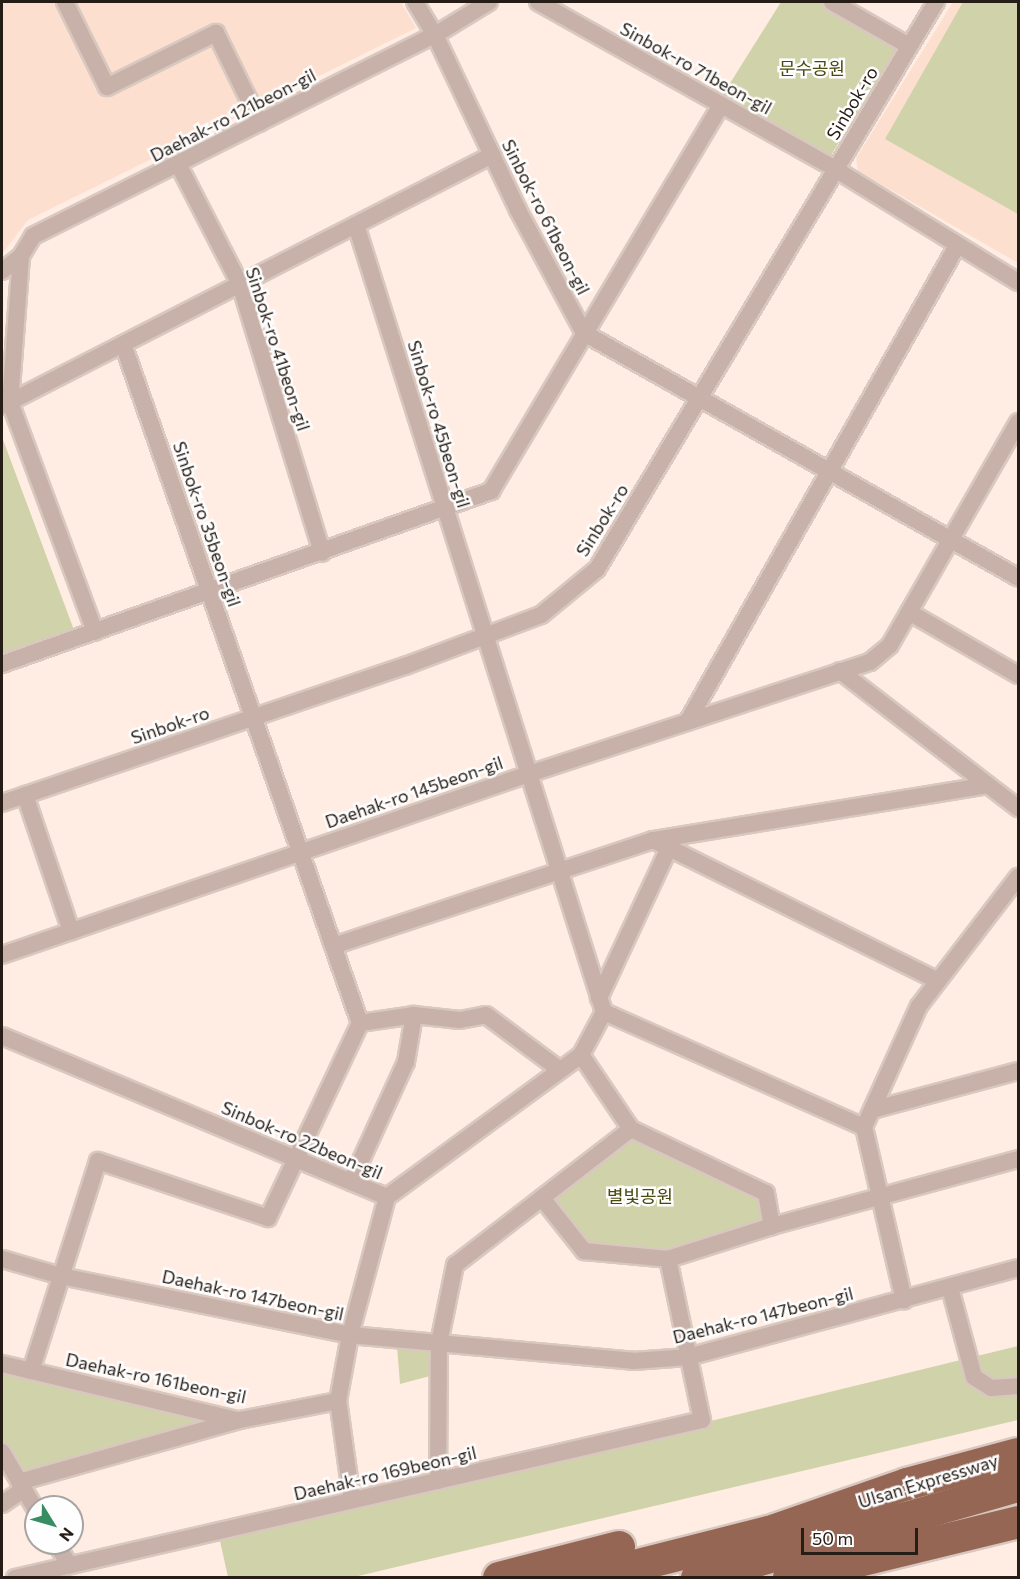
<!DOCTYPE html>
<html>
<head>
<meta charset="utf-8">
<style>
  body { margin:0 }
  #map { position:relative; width:1020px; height:1579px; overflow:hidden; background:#ffede4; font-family:Commissioner,"Noto Sans KR",sans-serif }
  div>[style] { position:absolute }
  .built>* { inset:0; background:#fcdfcf }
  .green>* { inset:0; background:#d0d3a9 }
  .roads { filter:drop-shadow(2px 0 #d8c8bf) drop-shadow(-2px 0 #d8c8bf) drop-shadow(0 2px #d8c8bf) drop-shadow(0 -2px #d8c8bf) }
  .street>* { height:16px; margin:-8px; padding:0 8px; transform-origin:8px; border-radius:8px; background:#c8b1a8 }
  .highway>* { height:32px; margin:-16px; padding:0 16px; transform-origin:16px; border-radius:16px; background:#966654 }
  span { translate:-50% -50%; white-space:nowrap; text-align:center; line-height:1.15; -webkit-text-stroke:5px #fefefe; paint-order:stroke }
  .street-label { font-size:18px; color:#271d17 }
  .park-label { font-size:18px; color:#484a0e }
  .frame { position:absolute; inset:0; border:3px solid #271d17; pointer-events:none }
  .north { position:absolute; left:24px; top:1495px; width:60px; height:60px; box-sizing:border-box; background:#fefefe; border:2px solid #a8a4a2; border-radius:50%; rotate:127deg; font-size:16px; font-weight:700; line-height:24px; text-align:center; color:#271d17 }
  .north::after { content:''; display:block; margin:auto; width:21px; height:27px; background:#388e62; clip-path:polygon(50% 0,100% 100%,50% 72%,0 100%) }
  .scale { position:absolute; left:801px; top:1528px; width:117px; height:27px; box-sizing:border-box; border:3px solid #271d17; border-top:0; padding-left:8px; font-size:18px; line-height:21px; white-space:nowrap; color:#271d17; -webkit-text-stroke:4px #fefefe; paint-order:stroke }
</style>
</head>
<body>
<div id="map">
  <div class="built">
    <div style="clip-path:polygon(2px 2px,401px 2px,416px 28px,28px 220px,2px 254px)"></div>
    <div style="clip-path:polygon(953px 2px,1018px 2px,1018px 263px,858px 171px,856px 158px)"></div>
  </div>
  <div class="green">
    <div style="clip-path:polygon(781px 2px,824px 2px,892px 41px,896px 49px,830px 157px,722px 96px)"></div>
    <div style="clip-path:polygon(963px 2px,1018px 2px,1018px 214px,885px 139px)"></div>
    <div style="clip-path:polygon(2px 437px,74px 630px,2px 654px)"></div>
    <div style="clip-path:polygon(634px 1135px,761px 1196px,764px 1219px,663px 1250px,587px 1245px,550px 1200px)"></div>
    <div style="clip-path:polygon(397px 1346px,431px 1349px,430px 1376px,400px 1384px)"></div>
    <div style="clip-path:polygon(1018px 1346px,1018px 1420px,354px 1577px,228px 1577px,220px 1541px)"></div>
    <div style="clip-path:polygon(2px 1364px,240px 1420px,19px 1482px,2px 1452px)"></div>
  </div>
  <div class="roads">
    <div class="street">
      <div style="left:65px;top:2px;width:95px;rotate:63.7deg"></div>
      <div style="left:107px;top:87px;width:122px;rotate:-26.4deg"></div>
      <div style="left:216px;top:33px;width:100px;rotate:63.9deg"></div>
      <div style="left:415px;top:2px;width:39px;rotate:59deg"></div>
      <div style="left:435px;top:35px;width:194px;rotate:64.6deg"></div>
      <div style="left:518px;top:210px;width:140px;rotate:61.8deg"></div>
      <div style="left:584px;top:333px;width:498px;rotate:29.4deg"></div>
      <div style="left:538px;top:2px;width:341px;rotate:29.3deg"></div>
      <div style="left:835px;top:169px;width:215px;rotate:31.7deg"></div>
      <div style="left:832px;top:2px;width:89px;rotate:29.7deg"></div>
      <div style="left:178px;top:164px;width:135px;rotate:62.7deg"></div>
      <div style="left:240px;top:284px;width:281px;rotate:73deg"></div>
      <div style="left:356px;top:225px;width:825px;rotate:72.51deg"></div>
      <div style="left:604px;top:1012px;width:284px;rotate:23.9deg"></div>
      <div style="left:21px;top:256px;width:146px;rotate:94.3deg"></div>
      <div style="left:10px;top:402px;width:245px;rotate:69.7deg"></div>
      <div style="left:2px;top:271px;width:24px;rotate:-38deg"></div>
      <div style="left:21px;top:256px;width:23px;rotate:-59deg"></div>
      <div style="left:33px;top:236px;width:449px;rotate:-26.6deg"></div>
      <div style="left:435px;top:35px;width:63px;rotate:-31.4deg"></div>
      <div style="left:2px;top:406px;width:551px;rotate:-27.12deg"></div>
      <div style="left:909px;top:612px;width:126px;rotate:30deg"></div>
      <div style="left:2px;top:664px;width:519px;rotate:-19.48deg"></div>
      <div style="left:491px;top:491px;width:449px;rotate:-59.2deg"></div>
      <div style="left:840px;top:671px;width:225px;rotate:37.6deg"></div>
      <div style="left:688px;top:721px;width:546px;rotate:-60.48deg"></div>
      <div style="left:25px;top:795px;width:144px;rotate:71.3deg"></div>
      <div style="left:2px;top:803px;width:426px;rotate:-18.8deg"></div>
      <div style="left:405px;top:666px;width:145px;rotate:-20.6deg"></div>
      <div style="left:541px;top:615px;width:72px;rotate:-39.4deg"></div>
      <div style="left:597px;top:569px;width:661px;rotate:-59.13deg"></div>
      <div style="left:653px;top:840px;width:318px;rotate:26.3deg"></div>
      <div style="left:333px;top:946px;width:337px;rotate:-18.3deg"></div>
      <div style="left:653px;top:840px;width:339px;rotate:-9.3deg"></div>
      <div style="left:2px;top:955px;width:557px;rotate:-18.96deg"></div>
      <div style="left:529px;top:774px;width:359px;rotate:-18.2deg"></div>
      <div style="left:870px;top:662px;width:26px;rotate:-40deg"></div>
      <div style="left:890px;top:645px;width:257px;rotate:-60.1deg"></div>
      <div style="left:599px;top:998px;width:166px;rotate:-65deg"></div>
      <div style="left:360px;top:1023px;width:55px;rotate:-8.4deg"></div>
      <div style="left:414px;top:1015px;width:46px;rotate:6.2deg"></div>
      <div style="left:460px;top:1020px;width:26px;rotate:-11deg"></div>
      <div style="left:486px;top:1015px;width:92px;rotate:36.6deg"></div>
      <div style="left:2px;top:1036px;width:417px;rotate:22.7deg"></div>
      <div style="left:387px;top:1197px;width:240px;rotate:-36.2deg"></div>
      <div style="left:581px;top:1055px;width:49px;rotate:-61.9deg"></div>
      <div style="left:872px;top:1110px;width:151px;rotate:-15deg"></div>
      <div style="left:864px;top:1127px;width:133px;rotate:-65.6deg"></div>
      <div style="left:919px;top:1006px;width:163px;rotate:-52.5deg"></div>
      <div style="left:864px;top:1127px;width:178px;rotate:77deg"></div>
      <div style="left:631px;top:1129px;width:149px;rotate:25.4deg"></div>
      <div style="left:766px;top:1193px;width:34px;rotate:80deg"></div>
      <div style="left:351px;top:1182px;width:132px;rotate:-65.4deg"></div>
      <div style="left:406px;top:1062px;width:48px;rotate:-80.3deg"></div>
      <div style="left:542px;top:1198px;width:68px;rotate:51.6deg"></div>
      <div style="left:584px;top:1251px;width:84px;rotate:5.4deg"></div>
      <div style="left:668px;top:1259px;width:109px;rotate:-17.6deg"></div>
      <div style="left:772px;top:1226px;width:255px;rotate:-15.2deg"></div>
      <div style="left:2px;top:1259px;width:61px;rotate:16.1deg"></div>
      <div style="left:61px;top:1276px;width:295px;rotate:11.5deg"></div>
      <div style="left:350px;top:1335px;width:284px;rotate:5.2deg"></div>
      <div style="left:633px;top:1361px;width:55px;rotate:-4.2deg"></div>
      <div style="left:688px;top:1357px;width:342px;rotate:-15.1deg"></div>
      <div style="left:950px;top:1288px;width:92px;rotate:74.9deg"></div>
      <div style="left:974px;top:1377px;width:20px;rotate:33deg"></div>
      <div style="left:991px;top:1388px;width:27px;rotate:-4deg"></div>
      <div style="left:2px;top:1364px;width:242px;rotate:13.4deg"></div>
      <div style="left:31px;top:1371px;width:220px;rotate:-72.3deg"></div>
      <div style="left:98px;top:1161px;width:179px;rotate:18.5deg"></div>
      <div style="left:268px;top:1218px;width:216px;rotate:-64.7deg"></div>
      <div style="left:360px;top:1023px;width:719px;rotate:-109.24deg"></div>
      <div style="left:2px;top:1452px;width:67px;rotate:59.6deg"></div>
      <div style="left:438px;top:1481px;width:138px;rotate:-89.6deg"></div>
      <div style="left:439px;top:1343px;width:80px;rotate:-78.4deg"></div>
      <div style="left:455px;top:1265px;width:222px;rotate:-37.7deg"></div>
      <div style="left:631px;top:1129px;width:89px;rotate:-124deg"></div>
      <div style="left:19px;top:1482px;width:230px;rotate:-15.7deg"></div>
      <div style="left:240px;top:1420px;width:100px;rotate:-11deg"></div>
      <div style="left:352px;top:1500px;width:100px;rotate:-98deg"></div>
      <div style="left:338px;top:1401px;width:67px;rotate:-79.7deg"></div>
      <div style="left:350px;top:1335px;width:143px;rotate:-75deg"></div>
      <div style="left:2px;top:1504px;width:27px;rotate:-34deg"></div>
      <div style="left:56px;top:1543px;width:26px;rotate:59deg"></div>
      <div style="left:15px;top:1578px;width:705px;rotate:-12.95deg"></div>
      <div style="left:702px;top:1420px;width:165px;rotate:-101.9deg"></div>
    </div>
    <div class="highway">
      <div style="left:499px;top:1578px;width:124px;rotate:-14.5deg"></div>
      <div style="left:587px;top:1578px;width:188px;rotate:-14.2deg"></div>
      <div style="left:769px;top:1532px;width:146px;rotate:-19.2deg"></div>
      <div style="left:907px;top:1484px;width:115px;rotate:-15.1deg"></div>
      <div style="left:697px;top:1578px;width:334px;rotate:-16deg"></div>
      <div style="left:789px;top:1578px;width:236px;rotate:-13.7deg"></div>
    </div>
  </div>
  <div class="street-label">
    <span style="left:696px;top:68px;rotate:29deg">Sinbok-ro 71beon-gil</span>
    <span style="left:852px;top:103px;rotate:-59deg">Sinbok-ro</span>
    <span style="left:233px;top:115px;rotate:-27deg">Daehak-ro 121beon-gil</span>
    <span style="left:546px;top:217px;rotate:63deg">Sinbok-ro 61beon-gil</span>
    <span style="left:278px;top:349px;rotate:72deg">Sinbok-ro 41beon-gil</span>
    <span style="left:439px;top:424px;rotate:73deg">Sinbok-ro 45beon-gil</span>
    <span style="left:602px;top:520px;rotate:-58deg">Sinbok-ro</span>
    <span style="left:207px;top:524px;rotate:71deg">Sinbok-ro 35beon-gil</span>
    <span style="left:170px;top:725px;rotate:-19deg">Sinbok-ro</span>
    <span style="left:414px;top:792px;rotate:-19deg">Daehak-ro 145beon-gil</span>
    <span style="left:302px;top:1140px;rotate:23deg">Sinbok-ro 22beon-gil</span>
    <span style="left:253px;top:1295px;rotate:12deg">Daehak-ro 147beon-gil</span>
    <span style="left:763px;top:1315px;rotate:-14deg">Daehak-ro 147beon-gil</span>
    <span style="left:156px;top:1378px;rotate:12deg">Daehak-ro 161beon-gil</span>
    <span style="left:385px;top:1473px;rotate:-13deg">Daehak-ro 169beon-gil</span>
    <span style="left:928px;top:1481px;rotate:-17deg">Ulsan Expressway</span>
  </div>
  <div class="park-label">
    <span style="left:812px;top:68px">문수공원</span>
    <span style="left:640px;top:1196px">별빛공원</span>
  </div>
  <div class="frame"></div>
  <div class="north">N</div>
  <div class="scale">50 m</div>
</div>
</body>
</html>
